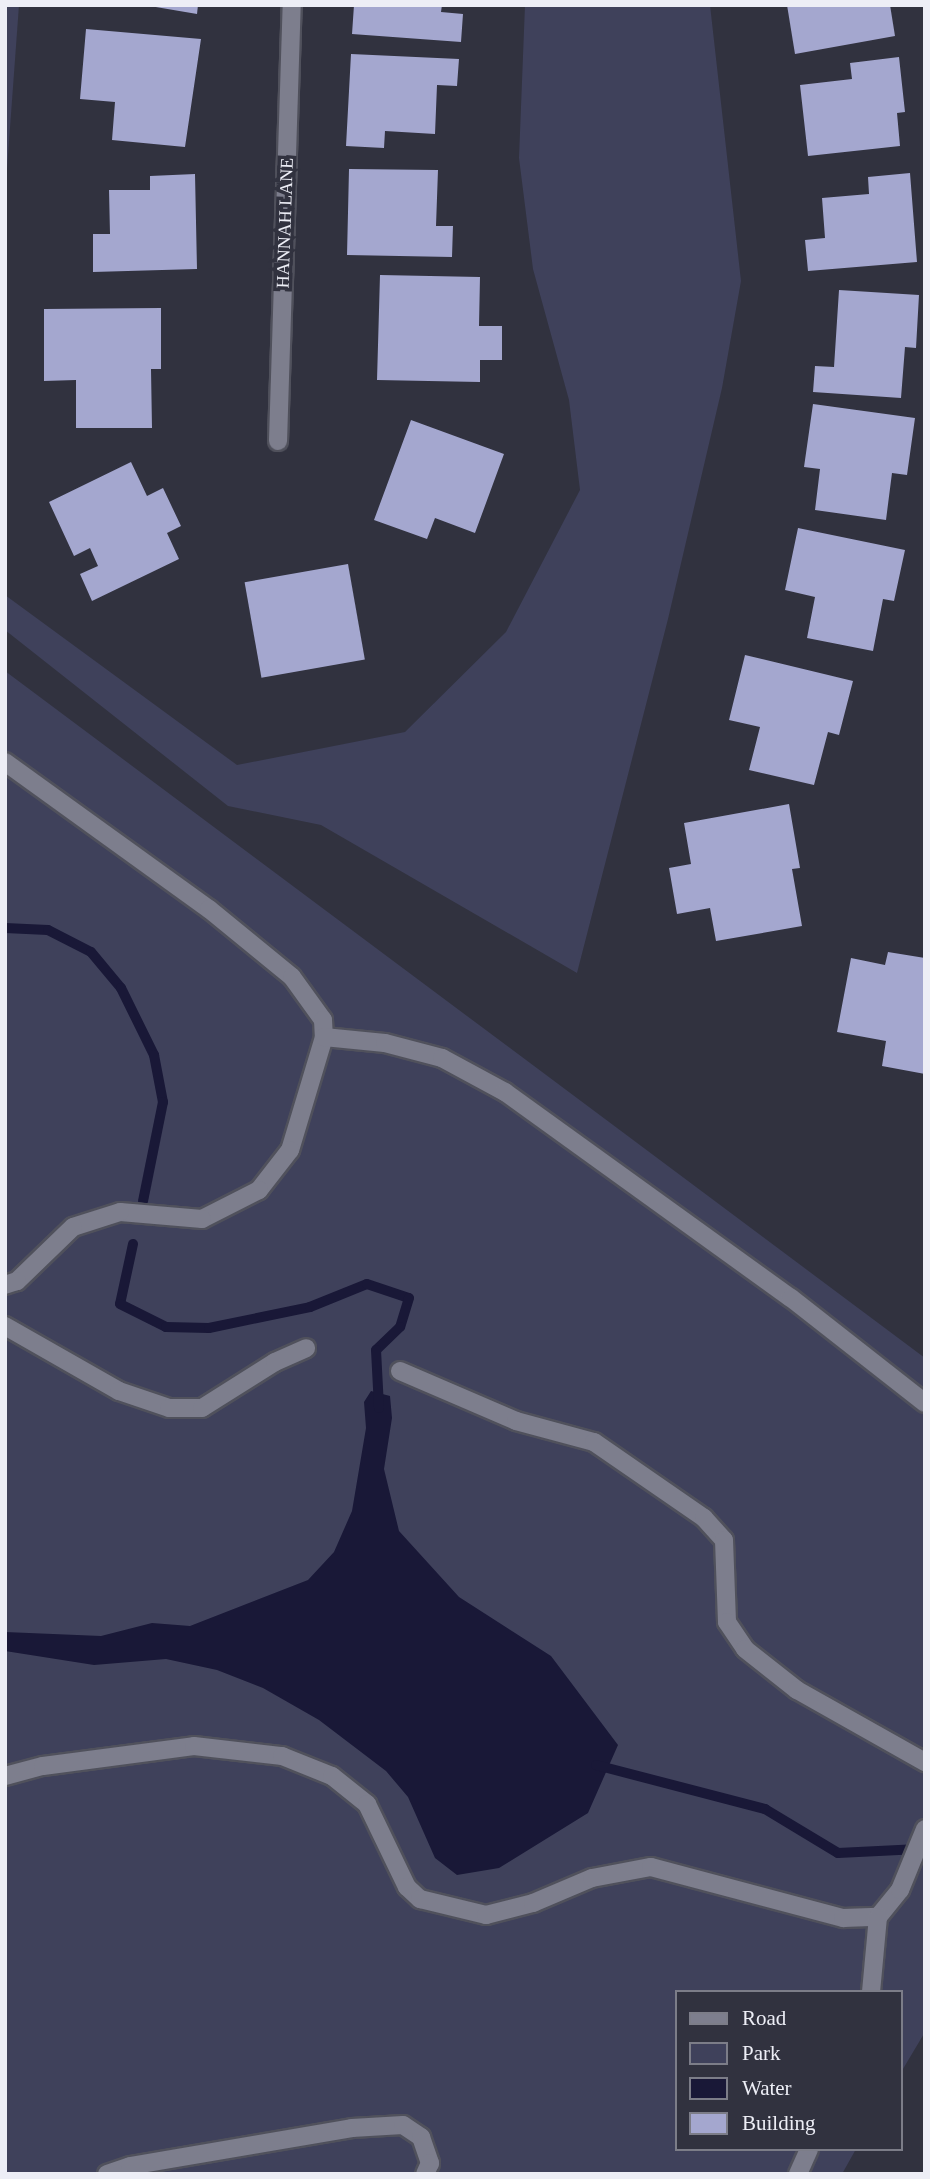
<!DOCTYPE html>
<html>
<head>
<meta charset="utf-8">
<style>
  body { margin:0 }
  #map { position:relative; width:930px; height:2179px; overflow:hidden; background:#31323f; font-family:"Times New Roman",serif }
  div>[style] { position:absolute }
  .green>* { inset:0; background:#3f415b }
  .water>* { inset:0; background:#191837 }
  .stream>* { height:10px; margin:-5px; padding:0 5px; transform-origin:5px; border-radius:5px; background:#191837 }
  .building>* { inset:0; background:#a4a7cf; transform-origin:0 0 }
  .roads { filter:drop-shadow(2px 0 #50515c) drop-shadow(-2px 0 #50515c) drop-shadow(0 2px #50515c) drop-shadow(0 -2px #50515c) }
  .service>* { height:18px; margin:-9px; padding:0 9px; transform-origin:9px; border-radius:9px; background:#7d7e8d }
  .minor>* { height:18px; margin:-9px; padding:0 9px; transform-origin:9px; border-radius:9px; background:#7d7e8d }
  span { translate:-50% -50%; white-space:nowrap; text-align:center; line-height:1.15; -webkit-text-stroke:7px #31323f; paint-order:stroke }
  .street-label { font-size:18px; color:#edeef6 }
  .frame { position:absolute; inset:0; border:7px solid #edeef6; pointer-events:none }
  .legend { position:absolute; left:675px; top:1990px; width:228px; height:161px; box-sizing:border-box; background:#31323f; border:2px solid #7c7d88; margin:0; padding:9px 12px; list-style:none; font-size:21px; color:#edeef6 }
  .legend li { display:flex; align-items:center; gap:14px; height:35px }
  .legend b { width:35px; border:2px solid #7c7d88 }
</style>
</head>
<body>
<div id="map">
  <div class="green">
    <div style="clip-path:polygon(5px 5px,19px 5px,5px 196px)"></div>
    <div style="clip-path:polygon(525px 5px,710px 5px,741px 281px,722px 388px,668px 619px,577px 973px,321px 825px,228px 806px,5px 630px,5px 595px,237px 765px,405px 732px,506px 632px,580px 490px,569px 400px,533px 269px,519px 158px)"></div>
    <div style="clip-path:polygon(5px 671px,925px 1358px,925px 2032px,900px 2074px,900px 1992px,676px 1992px,676px 2149px,856px 2149px,842px 2174px,5px 2174px)"></div>
  </div>
  <div class="water">
    <div style="clip-path:polygon(371px 1391px,390px 1396px,392px 1418px,384px 1469px,399px 1531px,459px 1597px,551px 1656px,618px 1745px,588px 1813px,499px 1868px,457px 1875px,435px 1858px,408px 1797px,386px 1771px,319px 1720px,263px 1688px,217px 1670px,166px 1659px,94px 1665px,5px 1651px,5px 1632px,101px 1636px,152px 1623px,190px 1626px,308px 1580px,334px 1552px,352px 1511px,366px 1428px,364px 1402px)"></div>
  </div>
  <div class="stream">
    <div style="left:5px;top:928px;width:43px;rotate:2.7deg"></div>
    <div style="left:48px;top:930px;width:48px;rotate:27.1deg"></div>
    <div style="left:91px;top:952px;width:47px;rotate:50.2deg"></div>
    <div style="left:121px;top:988px;width:75px;rotate:63.8deg"></div>
    <div style="left:154px;top:1055px;width:48px;rotate:79.2deg"></div>
    <div style="left:163px;top:1102px;width:101px;rotate:101.4deg"></div>
    <div style="left:133px;top:1244px;width:61px;rotate:102.2deg"></div>
    <div style="left:120px;top:1304px;width:51px;rotate:26.6deg"></div>
    <div style="left:166px;top:1327px;width:43px;rotate:1.3deg"></div>
    <div style="left:209px;top:1328px;width:103px;rotate:-11.7deg"></div>
    <div style="left:310px;top:1307px;width:61px;rotate:-22deg"></div>
    <div style="left:367px;top:1284px;width:44px;rotate:18.4deg"></div>
    <div style="left:409px;top:1298px;width:30px;rotate:107deg"></div>
    <div style="left:400px;top:1327px;width:33px;rotate:136deg"></div>
    <div style="left:376px;top:1350px;width:58px;rotate:87deg"></div>
    <div style="left:596px;top:1765px;width:175px;rotate:14.6deg"></div>
    <div style="left:765px;top:1809px;width:85px;rotate:31.1deg"></div>
    <div style="left:838px;top:1853px;width:81px;rotate:-2.8deg"></div>
  </div>
  <div class="building">
    <div style="clip-path:polygon(144px 5px,198px 5px,197px 14px)"></div>
    <div style="clip-path:polygon(354px 5px,442px 5px,441px 12px,463px 14px,461px 42px,352px 34px)"></div>
    <div style="clip-path:polygon(787px 5px,890px 5px,895px 36px,795px 54px)"></div>
    <div style="clip-path:polygon(86px 29px,201px 39px,185px 147px,112px 140px,115px 102px,80px 99px)"></div>
    <div style="clip-path:polygon(351px 54px,459px 59px,457px 86px,437px 85px,435px 134px,385px 131px,384px 148px,346px 146px)"></div>
    <div style="clip-path:polygon(899px 57px,905px 112px,897px 113px,900px 146px,808px 156px,800px 85px,852px 79px,850px 63px)"></div>
    <div style="clip-path:polygon(349px 169px,438px 170px,436px 226px,453px 226px,452px 257px,347px 255px)"></div>
    <div style="clip-path:polygon(910px 173px,917px 262px,808px 271px,805px 240px,825px 238px,822px 198px,869px 194px,868px 177px)"></div>
    <div style="clip-path:polygon(195px 174px,197px 269px,93px 272px,93px 234px,110px 234px,109px 190px,150px 190px,150px 176px)"></div>
    <div style="clip-path:polygon(380px 275px,480px 277px,479px 326px,502px 326px,502px 360px,480px 360px,480px 382px,377px 380px)"></div>
    <div style="clip-path:polygon(839px 290px,919px 295px,916px 348px,905px 347px,901px 398px,813px 392px,815px 366px,834px 367px)"></div>
    <div style="clip-path:polygon(161px 308px,161px 369px,151px 369px,152px 428px,76px 428px,76px 380px,44px 381px,44px 309px)"></div>
    <div style="clip-path:polygon(813px 404px,915px 418px,907px 475px,892px 473px,886px 520px,815px 510px,820px 469px,804px 467px)"></div>
    <div style="clip-path:polygon(411px 420px,504px 454px,475px 533px,435px 518px,427px 539px,374px 520px)"></div>
    <div style="clip-path:polygon(131px 462px,147px 496px,163px 488px,181px 526px,167px 533px,179px 559px,92px 601px,80px 574px,98px 566px,90px 548px,74px 556px,49px 502px)"></div>
    <div style="clip-path:polygon(798px 528px,905px 550px,894px 601px,883px 599px,873px 651px,807px 638px,815px 597px,785px 590px)"></div>
    <div style="left:348px;top:564px;width:97px;height:105px;rotate:80deg"></div>
    <div style="clip-path:polygon(745px 655px,853px 681px,839px 735px,828px 732px,814px 785px,749px 770px,760px 727px,729px 720px)"></div>
    <div style="clip-path:polygon(789px 804px,800px 868px,792px 869px,802px 926px,716px 941px,710px 908px,677px 914px,669px 868px,691px 864px,684px 823px)"></div>
    <div style="clip-path:polygon(888px 952px,925px 958px,925px 1074px,882px 1066px,886px 1041px,837px 1032px,851px 958px,885px 965px)"></div>
  </div>
  <div class="roads">
    <div class="service">
      <div style="left:5px;top:762px;width:251px;rotate:35.8deg"></div>
      <div style="left:209px;top:909px;width:107px;rotate:39.3deg"></div>
      <div style="left:292px;top:977px;width:53px;rotate:54.2deg"></div>
      <div style="left:323px;top:1020px;width:17px;rotate:87deg"></div>
      <div style="left:324px;top:1037px;width:118px;rotate:106.7deg"></div>
      <div style="left:290px;top:1150px;width:51px;rotate:127.8deg"></div>
      <div style="left:259px;top:1190px;width:64px;rotate:153deg"></div>
      <div style="left:202px;top:1219px;width:82px;rotate:-175.1deg"></div>
      <div style="left:120px;top:1212px;width:49px;rotate:162.3deg"></div>
      <div style="left:73px;top:1227px;width:78px;rotate:136deg"></div>
      <div style="left:17px;top:1281px;width:13px;rotate:162deg"></div>
      <div style="left:324px;top:1037px;width:61px;rotate:5.6deg"></div>
      <div style="left:385px;top:1043px;width:59px;rotate:14.7deg"></div>
      <div style="left:442px;top:1058px;width:72px;rotate:28.4deg"></div>
      <div style="left:505px;top:1092px;width:352px;rotate:35.8deg"></div>
      <div style="left:791px;top:1298px;width:170px;rotate:38.1deg"></div>
      <div style="left:5px;top:1326px;width:131px;rotate:29.7deg"></div>
      <div style="left:119px;top:1391px;width:53px;rotate:18.8deg"></div>
      <div style="left:169px;top:1408px;width:33px"></div>
      <div style="left:202px;top:1408px;width:86px;rotate:-32.2deg"></div>
      <div style="left:275px;top:1362px;width:34px;rotate:-24deg"></div>
      <div style="left:400px;top:1371px;width:126px;rotate:23.3deg"></div>
      <div style="left:516px;top:1421px;width:81px;rotate:15.1deg"></div>
      <div style="left:594px;top:1442px;width:134px;rotate:34.6deg"></div>
      <div style="left:704px;top:1518px;width:30px;rotate:48deg"></div>
      <div style="left:724px;top:1540px;width:82px;rotate:87.9deg"></div>
      <div style="left:727px;top:1622px;width:32px;rotate:56deg"></div>
      <div style="left:745px;top:1649px;width:66px;rotate:38.3deg"></div>
      <div style="left:797px;top:1690px;width:147px;rotate:29.4deg"></div>
      <div style="left:5px;top:1776px;width:39px;rotate:-15deg"></div>
      <div style="left:43px;top:1766px;width:152px;rotate:-7.5deg"></div>
      <div style="left:194px;top:1746px;width:89px;rotate:6.5deg"></div>
      <div style="left:282px;top:1756px;width:54px;rotate:21.8deg"></div>
      <div style="left:332px;top:1776px;width:45px;rotate:38.7deg"></div>
      <div style="left:367px;top:1804px;width:92px;rotate:64.3deg"></div>
      <div style="left:407px;top:1887px;width:18px;rotate:43deg"></div>
      <div style="left:420px;top:1899px;width:68px;rotate:13.6deg"></div>
      <div style="left:486px;top:1915px;width:49px;rotate:-14.3deg"></div>
      <div style="left:533px;top:1903px;width:64px;rotate:-23deg"></div>
      <div style="left:592px;top:1878px;width:60px;rotate:-10.6deg"></div>
      <div style="left:651px;top:1867px;width:199px;rotate:14.9deg"></div>
      <div style="left:843px;top:1918px;width:35px;rotate:-2deg"></div>
      <div style="left:878px;top:1917px;width:35px;rotate:-51deg"></div>
      <div style="left:900px;top:1890px;width:66px;rotate:-67.7deg"></div>
      <div style="left:871px;top:1992px;width:75px;rotate:-84.7deg"></div>
      <div style="left:107px;top:2174px;width:24px;rotate:-19deg"></div>
      <div style="left:130px;top:2166px;width:225px;rotate:-9.7deg"></div>
      <div style="left:352px;top:2128px;width:51px;rotate:-3.4deg"></div>
      <div style="left:403px;top:2125px;width:22px;rotate:34deg"></div>
      <div style="left:421px;top:2137px;width:28px;rotate:71deg"></div>
      <div style="left:430px;top:2163px;width:12px;rotate:114deg"></div>
      <div style="left:798px;top:2174px;width:27px;rotate:-66deg"></div>
    </div>
    <div class="minor">
      <div style="left:278px;top:441px;width:436px;rotate:-88.2deg"></div>
    </div>
  </div>
  <div class="street-label">
    <span style="left:285px;top:223px;rotate:-88deg">HANNAH LANE</span>
  </div>
  <div class="frame"></div>
  <ul class="legend">
  <li><b style="height:9px;background:#7d7e8d"></b>Road</li>
  <li><b style="height:19px;background:#3f415b"></b>Park</li>
  <li><b style="height:19px;background:#191837"></b>Water</li>
  <li><b style="height:19px;background:#a4a7cf"></b>Building</li>
  </ul>
</div>
</body>
</html>
